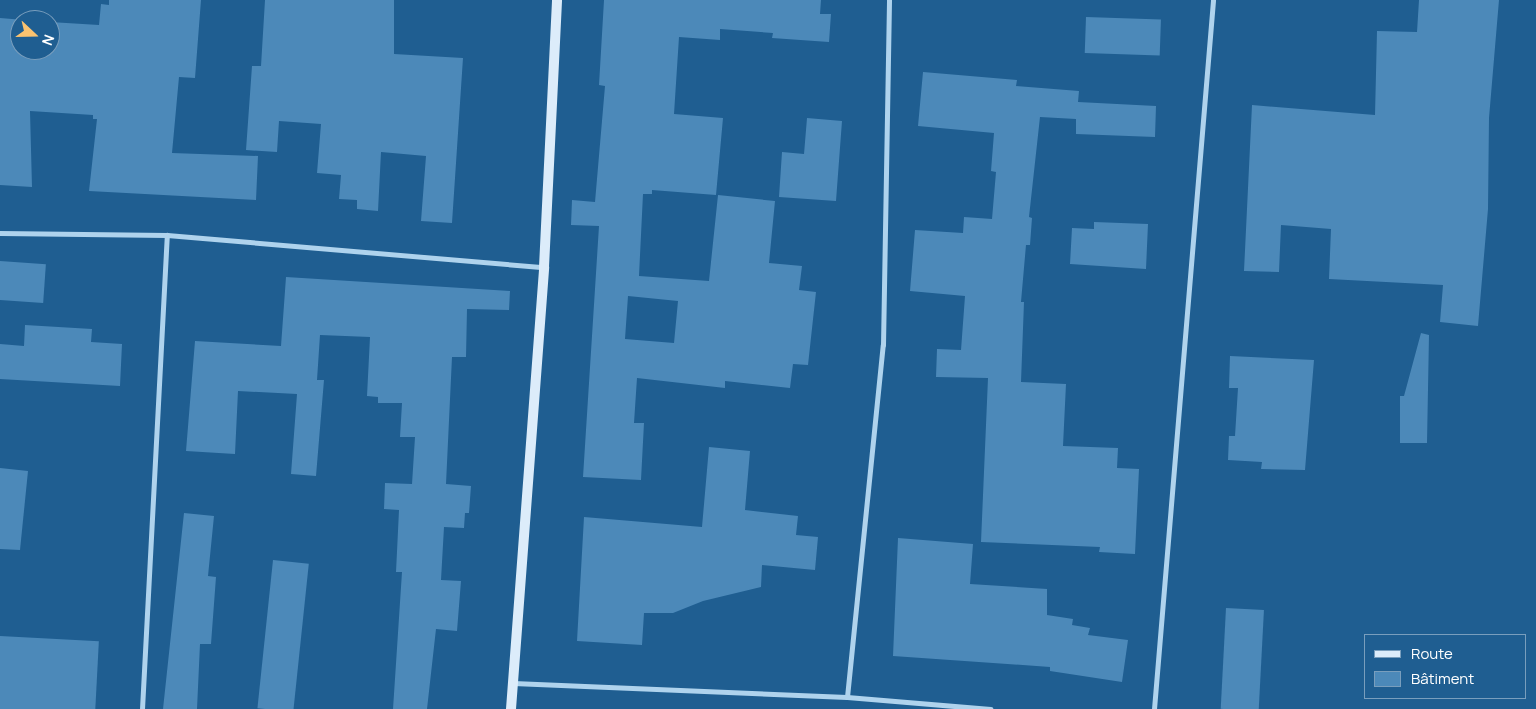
<!DOCTYPE html>
<html>
<head>
<meta charset="utf-8">
<style>
  body { margin:0 }
  #map { position:relative; width:1536px; height:709px; overflow:hidden; background:#1f5e91; font-family:Manrope,sans-serif }
  div>[style] { position:absolute }
  .building>* { inset:0; background:#4c89b9; transform-origin:0 0 }
  .street>* { height:5px; margin:-2.5px; padding:0 2.5px; transform-origin:2.5px; border-radius:2.5px; background:#afd3ed }
  .secondary>* { height:10px; margin:-5px; padding:0 5px; transform-origin:5px; border-radius:5px; background:#dcecfa }
  span { translate:-50% -50%; white-space:nowrap; text-align:center; line-height:1.15; -webkit-text-stroke:4.5px #1f5e91; paint-order:stroke }
  .legend { position:absolute; left:1364px; top:634px; width:162px; height:65px; box-sizing:border-box; background:#1f5e91; border:1px solid #799ebd; margin:0; padding:6px 9px; list-style:none; font-size:15px; color:#fff }
  .legend li { display:flex; align-items:center; gap:10px; height:25px }
  .legend b { width:25px; border:1px solid #799ebd }
  .north { position:absolute; left:10px; top:10px; width:50px; height:50px; box-sizing:border-box; background:#1f5e91; border:1px solid #799ebd; border-radius:50%; rotate:111deg; font-size:14px; font-weight:700; line-height:20px; text-align:center; color:#fff }
  .north::after { content:''; display:block; margin:auto; width:18px; height:22px; background:#fbc370; clip-path:polygon(50% 0,100% 100%,50% 72%,0 100%) }
</style>
</head>
<body>
<div id="map">
  <div class="building">
    <div style="clip-path:polygon(109px 0,201px 0,195px 78px,179px 77px,172px 153px,258px 156px,256px 200px,89px 191px,97px 119px,93px 119px,93px 115px,30px 111px,32px 187px,0 185px,0 18px,24px 20px,20px 20px,20px 50px,50px 50px,50px 22px,99px 25px,101px 4px,109px 5px)"></div>
    <div style="clip-path:polygon(265px 0,394px 0,394px 54px,463px 58px,452px 223px,421px 221px,426px 156px,381px 152px,378px 211px,357px 209px,357px 200px,339px 199px,341px 175px,317px 173px,321px 124px,279px 121px,277px 152px,246px 150px,252px 66px,261px 66px)"></div>
    <div style="clip-path:polygon(evenodd,604px 0,821px 0,820px 14px,831px 14px,829px 42px,772px 38px,773px 33px,720px 29px,720px 40px,679px 37px,674px 114px,723px 118px,716px 195px,652px 190px,652px 194px,643px 194px,639px 276px,709px 281px,718px 195px,775px 201px,769px 263px,802px 266px,799px 290px,816px 292px,808px 365px,793px 364px,790px 388px,725px 381px,725px 388px,637px 378px,634px 423px,644px 423px,641px 480px,583px 477px,599px 226px,571px 225px,572px 200px,595px 202px,605px 86px,599px 85px,604px 0,628px 296px,678px 301px,674px 343px,625px 339px,628px 296px)"></div>
    <div style="clip-path:polygon(1419px 0,1499px 0,1489px 118px,1488px 209px,1478px 326px,1440px 322px,1443px 285px,1329px 279px,1331px 229px,1281px 225px,1279px 272px,1244px 271px,1252px 105px,1375px 115px,1377px 31px,1417px 32px)"></div>
    <div style="left:1086px;top:17px;width:75px;height:36px;rotate:2deg"></div>
    <div style="clip-path:polygon(923px 72px,1017px 80px,1016px 86px,1079px 91px,1078px 102px,1156px 106px,1155px 137px,1076px 134px,1076px 119px,1040px 117px,1029px 217px,1032px 218px,1030px 245px,1026px 245px,1021px 302px,1024px 302px,1021px 382px,1066px 384px,1063px 446px,1118px 448px,1117px 468px,1139px 469px,1135px 554px,1099px 552px,1100px 547px,981px 542px,988px 378px,936px 377px,937px 349px,961px 350px,965px 296px,910px 291px,915px 230px,963px 233px,964px 217px,992px 219px,996px 172px,991px 171px,994px 133px,918px 126px)"></div>
    <div style="clip-path:polygon(807px 118px,842px 121px,836px 201px,779px 197px,782px 152px,804px 154px)"></div>
    <div style="clip-path:polygon(1094px 222px,1148px 224px,1146px 269px,1070px 264px,1072px 228px,1094px 229px)"></div>
    <div style="left:0;top:261px;width:46px;height:39px;rotate:4deg"></div>
    <div style="clip-path:polygon(286px 277px,510px 291px,509px 310px,467px 309px,466px 357px,452px 357px,446px 484px,471px 486px,469px 513px,465px 513px,464px 528px,444px 527px,441px 580px,461px 581px,457px 631px,436px 629px,427px 709px,393px 709px,402px 572px,396px 572px,399px 510px,384px 509px,385px 483px,412px 484px,415px 437px,400px 437px,402px 403px,378px 403px,378px 397px,367px 396px,370px 337px,320px 335px,317px 380px,324px 380px,316px 476px,291px 474px,297px 394px,238px 391px,235px 454px,186px 451px,195px 341px,281px 346px)"></div>
    <div style="clip-path:polygon(25px 325px,92px 329px,91px 342px,122px 344px,120px 386px,0 379px,0 344px,24px 346px)"></div>
    <div style="clip-path:polygon(1421px 333px,1429px 335px,1427px 443px,1400px 443px,1400px 396px,1404px 396px)"></div>
    <div style="clip-path:polygon(1230px 356px,1314px 360px,1305px 470px,1261px 469px,1262px 462px,1228px 460px,1229px 436px,1235px 436px,1238px 388px,1229px 388px)"></div>
    <div style="clip-path:polygon(709px 447px,750px 451px,745px 510px,798px 516px,796px 535px,818px 537px,815px 570px,762px 565px,761px 587px,703px 601px,673px 613px,644px 613px,642px 645px,577px 641px,584px 517px,702px 527px)"></div>
    <div style="clip-path:polygon(0 468px,28px 471px,20px 550px,0 549px)"></div>
    <div style="clip-path:polygon(184px 513px,214px 516px,208px 576px,216px 577px,211px 644px,200px 644px,197px 709px,163px 709px)"></div>
    <div style="clip-path:polygon(898px 538px,973px 544px,970px 584px,1047px 589px,1047px 615px,1073px 619px,1072px 625px,1090px 628px,1088px 635px,1128px 640px,1122px 682px,1050px 671px,1050px 667px,893px 656px)"></div>
    <div style="left:273px;top:560px;width:36px;height:149px;rotate:6deg"></div>
    <div style="left:1226px;top:608px;width:38px;height:101px;rotate:3deg"></div>
    <div style="left:0;top:636px;width:99px;height:73px;rotate:3deg"></div>
  </div>
  <div class="street">
    <div style="left:0;top:233px;width:167px;rotate:0.7deg"></div>
    <div style="left:167px;top:235px;width:378px;rotate:4.9deg"></div>
    <div style="left:513px;top:683px;width:334px;rotate:2.4deg"></div>
    <div style="left:847px;top:697px;width:144px;rotate:4.8deg"></div>
    <div style="left:847px;top:697px;width:354px;rotate:-84.2deg"></div>
    <div style="left:883px;top:345px;width:345px;rotate:-89deg"></div>
    <div style="left:142px;top:709px;width:475px;rotate:-87deg"></div>
    <div style="left:1154px;top:709px;width:711px;rotate:-85.24deg"></div>
  </div>
  <div class="secondary">
    <div style="left:511px;top:709px;width:443px;rotate:-85.7deg"></div>
    <div style="left:544px;top:267px;width:267px;rotate:-87.2deg"></div>
  </div>
  <ul class="legend">
  <li><b style="height:6px;background:#dcecfa"></b>Route</li>
  <li><b style="height:14px;background:#4c89b9"></b>Bâtiment</li>
  </ul>
  <div class="north">N</div>
</div>
</body>
</html>
